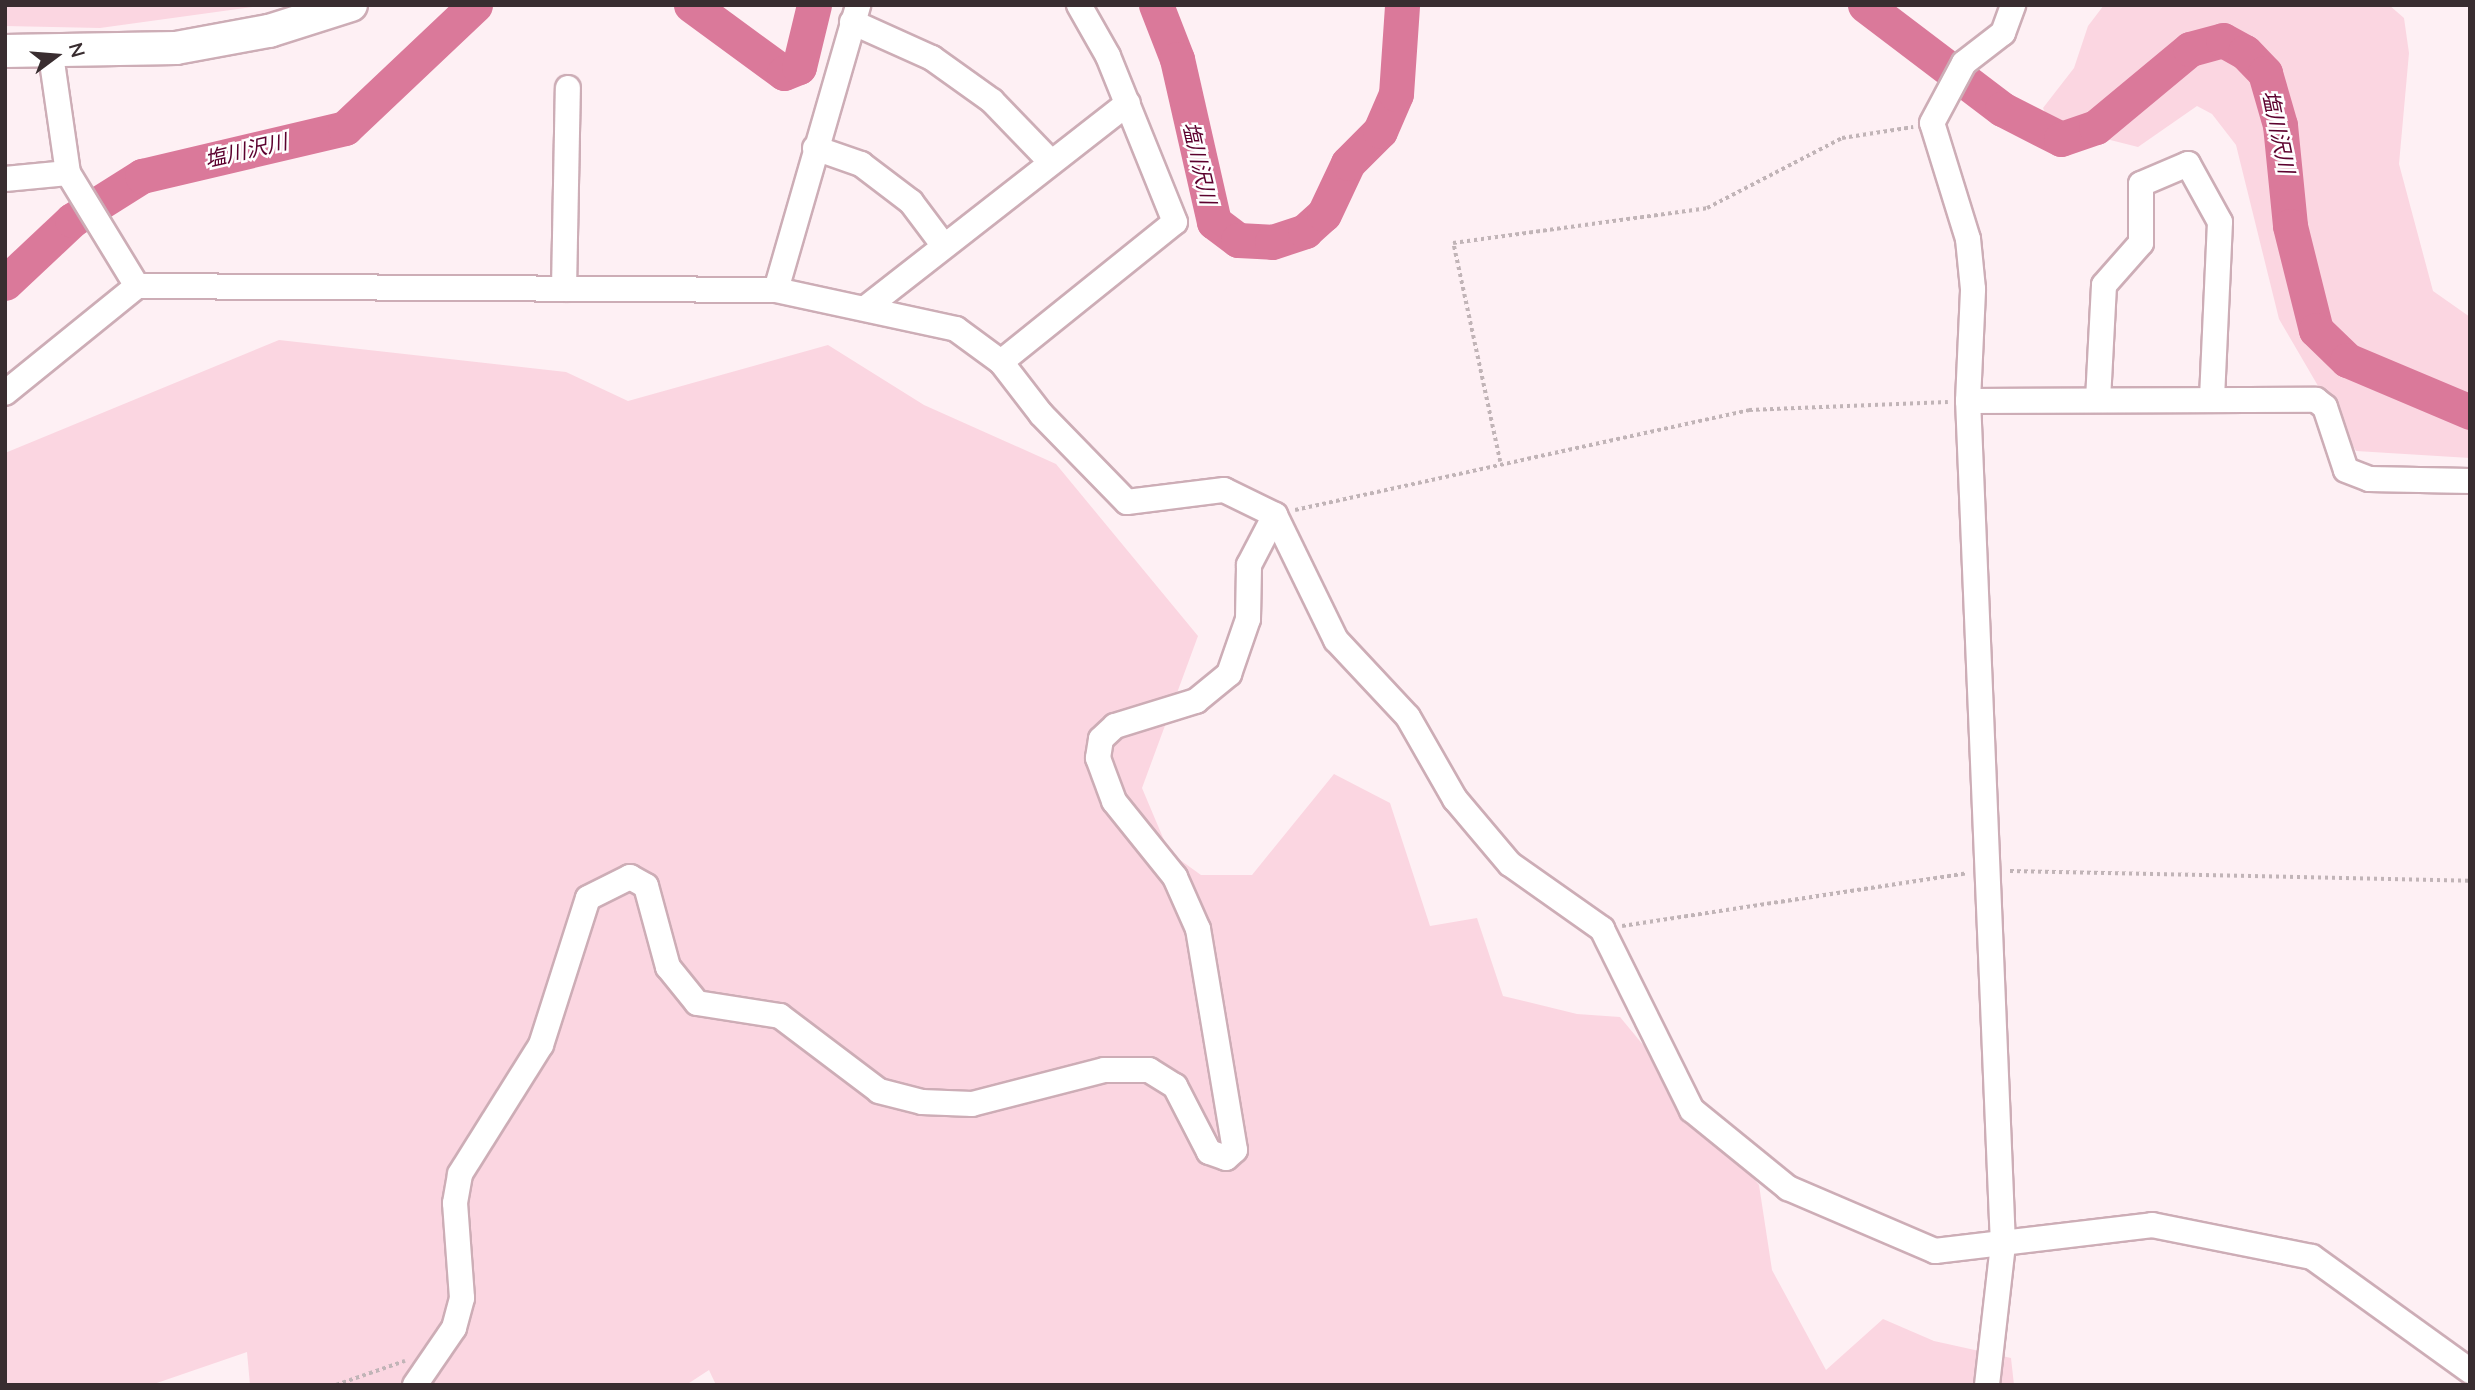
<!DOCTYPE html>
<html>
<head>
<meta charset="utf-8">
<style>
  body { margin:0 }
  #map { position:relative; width:2475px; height:1390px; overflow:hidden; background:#fef0f4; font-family:"Nunito Sans","Noto Sans JP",sans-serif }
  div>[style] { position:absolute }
  .green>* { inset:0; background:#fbd6e1 }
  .river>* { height:35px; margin:-17.5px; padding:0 17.5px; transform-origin:17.5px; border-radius:17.5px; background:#da799a }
  .path>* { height:3.5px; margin-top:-1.75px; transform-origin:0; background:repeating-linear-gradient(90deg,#c1b4b7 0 3.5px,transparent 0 7px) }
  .roads { filter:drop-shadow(2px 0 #cdadb6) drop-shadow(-2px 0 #cdadb6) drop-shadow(0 2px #cdadb6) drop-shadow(0 -2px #cdadb6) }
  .minor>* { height:24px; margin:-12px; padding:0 12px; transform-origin:12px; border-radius:12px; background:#fff }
  .major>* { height:32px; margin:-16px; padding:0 16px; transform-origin:16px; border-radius:16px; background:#fff }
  span { translate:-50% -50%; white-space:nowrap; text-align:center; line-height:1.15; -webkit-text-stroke:5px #fff; paint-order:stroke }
  .water-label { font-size:21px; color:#5c012e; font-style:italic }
  .frame { position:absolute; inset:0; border:7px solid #392d30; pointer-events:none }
  .north { position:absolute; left:21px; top:21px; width:70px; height:70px; -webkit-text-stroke:5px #fff; paint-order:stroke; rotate:74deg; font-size:19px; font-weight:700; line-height:28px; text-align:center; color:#392d30 }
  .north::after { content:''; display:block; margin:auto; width:24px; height:32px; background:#392d30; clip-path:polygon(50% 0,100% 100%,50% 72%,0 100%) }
</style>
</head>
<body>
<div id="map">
  <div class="green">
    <div style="clip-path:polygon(5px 5px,267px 5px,100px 28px,5px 26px)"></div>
    <div style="clip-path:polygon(2104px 5px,2389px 5px,2404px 18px,2409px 53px,2399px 164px,2433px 291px,2470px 317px,2470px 458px,2356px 451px,2279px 319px,2236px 145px,2212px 114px,2197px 106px,2138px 147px,2051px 125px,2043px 108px,2074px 68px,2088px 26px)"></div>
    <div style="clip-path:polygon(279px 340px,566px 372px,628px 401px,828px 345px,924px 405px,1056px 464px,1198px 636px,1142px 788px,1169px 852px,1201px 875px,1252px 875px,1334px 774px,1390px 803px,1430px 926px,1477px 918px,1503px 996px,1577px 1014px,1620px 1017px,1759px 1185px,1772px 1270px,1826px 1370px,1883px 1319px,1934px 1341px,2011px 1358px,2014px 1385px,716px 1385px,709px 1370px,686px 1385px,250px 1385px,247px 1352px,151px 1385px,5px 1385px,5px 453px)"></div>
  </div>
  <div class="river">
    <div style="left:691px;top:5px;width:115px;rotate:36.2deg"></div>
    <div style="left:784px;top:73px;width:16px;rotate:-22deg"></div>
    <div style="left:799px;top:67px;width:64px;rotate:-76.4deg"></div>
    <div style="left:1156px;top:5px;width:58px;rotate:68.7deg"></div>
    <div style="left:1177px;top:59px;width:167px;rotate:77.2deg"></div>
    <div style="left:1214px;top:222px;width:30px;rotate:37deg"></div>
    <div style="left:1238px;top:240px;width:34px;rotate:3deg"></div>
    <div style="left:1272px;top:242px;width:35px;rotate:-18deg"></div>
    <div style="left:1305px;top:231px;width:25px;rotate:-42deg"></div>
    <div style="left:1324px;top:214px;width:56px;rotate:-64.8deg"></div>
    <div style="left:1348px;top:163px;width:45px;rotate:-45deg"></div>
    <div style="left:1380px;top:131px;width:40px;rotate:-66.6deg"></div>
    <div style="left:1396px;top:94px;width:89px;rotate:-86.1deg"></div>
    <div style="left:1865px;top:5px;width:172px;rotate:37.2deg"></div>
    <div style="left:2002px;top:109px;width:66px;rotate:27deg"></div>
    <div style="left:2061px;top:139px;width:37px;rotate:-19deg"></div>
    <div style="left:2096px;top:127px;width:122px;rotate:-39.7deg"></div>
    <div style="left:2190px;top:49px;width:34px;rotate:-15deg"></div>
    <div style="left:2223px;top:40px;width:25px;rotate:29deg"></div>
    <div style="left:2245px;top:52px;width:29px;rotate:46deg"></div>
    <div style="left:2265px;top:73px;width:54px;rotate:73.9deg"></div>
    <div style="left:2280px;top:125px;width:101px;rotate:84.3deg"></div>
    <div style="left:2290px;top:226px;width:107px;rotate:76deg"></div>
    <div style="left:2316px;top:330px;width:43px;rotate:44.1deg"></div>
    <div style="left:2347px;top:360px;width:134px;rotate:22.9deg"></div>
    <div style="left:5px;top:283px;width:92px;rotate:-43.2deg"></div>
    <div style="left:72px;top:220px;width:83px;rotate:-32.2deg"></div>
    <div style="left:142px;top:176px;width:209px;rotate:-13.3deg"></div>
    <div style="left:345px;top:128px;width:179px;rotate:-43.4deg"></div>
  </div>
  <div class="path">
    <div style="left:1500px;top:462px;width:224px;rotate:-102.1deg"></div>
    <div style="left:1453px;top:243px;width:256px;rotate:-7.8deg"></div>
    <div style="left:1707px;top:208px;width:152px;rotate:-27.4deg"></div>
    <div style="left:1842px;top:138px;width:72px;rotate:-8.8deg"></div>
    <div style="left:1295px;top:510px;width:465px;rotate:-12.4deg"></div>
    <div style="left:1749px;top:410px;width:199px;rotate:-2.3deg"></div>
    <div style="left:2010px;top:871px;width:460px;rotate:1.2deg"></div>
    <div style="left:1622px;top:926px;width:349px;rotate:-8.7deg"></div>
    <div style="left:336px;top:1385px;width:73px;rotate:-19.2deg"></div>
  </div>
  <div class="roads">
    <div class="minor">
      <div style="left:852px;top:22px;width:88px;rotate:24.2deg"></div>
      <div style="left:932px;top:58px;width:74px;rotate:35.6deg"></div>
      <div style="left:992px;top:101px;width:82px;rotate:46deg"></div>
      <div style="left:51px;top:55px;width:119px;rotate:81.8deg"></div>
      <div style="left:68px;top:173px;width:132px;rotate:58.6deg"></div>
      <div style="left:815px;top:148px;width:49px;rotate:19.2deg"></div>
      <div style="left:861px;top:164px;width:63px;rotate:37.2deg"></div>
      <div style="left:911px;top:202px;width:55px;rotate:53.1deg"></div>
      <div style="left:5px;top:179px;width:63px;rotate:-5.4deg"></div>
      <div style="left:564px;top:289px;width:201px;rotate:-88.9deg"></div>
      <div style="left:776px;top:290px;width:297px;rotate:-73.9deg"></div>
      <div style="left:867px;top:307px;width:331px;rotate:-38deg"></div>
      <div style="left:1001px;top:362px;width:223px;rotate:-38.8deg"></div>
      <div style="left:1175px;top:222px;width:179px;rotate:-112deg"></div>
      <div style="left:1108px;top:56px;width:59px;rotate:-119.6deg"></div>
      <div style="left:5px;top:393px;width:170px;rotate:-39deg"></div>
      <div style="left:137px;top:286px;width:639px;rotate:0.36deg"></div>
      <div style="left:776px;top:290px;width:184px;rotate:12.2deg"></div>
      <div style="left:956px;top:329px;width:56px;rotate:36.3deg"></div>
      <div style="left:1001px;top:362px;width:66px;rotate:52.4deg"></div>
      <div style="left:1041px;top:414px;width:123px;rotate:45.7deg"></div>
      <div style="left:1127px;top:502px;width:98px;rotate:-7.1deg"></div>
      <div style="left:1224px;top:490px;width:57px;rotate:26.1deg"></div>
      <div style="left:1275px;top:515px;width:139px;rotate:64deg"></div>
      <div style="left:1336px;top:640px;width:105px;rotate:46.9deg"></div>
      <div style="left:1408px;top:717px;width:95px;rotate:60.2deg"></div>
      <div style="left:1455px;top:799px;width:85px;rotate:49.8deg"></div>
      <div style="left:1510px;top:864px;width:113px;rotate:35.2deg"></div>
      <div style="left:1602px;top:929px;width:202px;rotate:63.6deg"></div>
      <div style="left:1692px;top:1110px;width:124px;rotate:39.1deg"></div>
      <div style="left:1788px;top:1188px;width:160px;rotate:23.2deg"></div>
      <div style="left:1935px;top:1251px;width:219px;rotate:-6.8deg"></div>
      <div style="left:2152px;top:1225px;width:163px;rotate:11.3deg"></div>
      <div style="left:2312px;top:1257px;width:195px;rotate:35.8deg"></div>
      <div style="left:2098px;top:400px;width:115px;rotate:-87deg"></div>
      <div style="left:2104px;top:285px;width:56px;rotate:-48.6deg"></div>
      <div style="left:2141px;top:243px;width:59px;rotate:-90deg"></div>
      <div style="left:2141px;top:184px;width:51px;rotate:-23.1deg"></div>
      <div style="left:2188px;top:164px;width:66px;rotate:61.1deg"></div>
      <div style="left:2220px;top:222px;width:177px;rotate:92.6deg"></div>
      <div style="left:1968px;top:401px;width:348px;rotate:-0.2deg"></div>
      <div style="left:2316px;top:400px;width:11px;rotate:38deg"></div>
      <div style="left:2325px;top:407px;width:66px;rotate:71.6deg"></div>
      <div style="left:2346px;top:470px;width:25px;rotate:21deg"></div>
      <div style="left:2369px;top:479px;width:101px;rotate:1.1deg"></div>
      <div style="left:415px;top:1385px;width:69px;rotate:-55.6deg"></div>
      <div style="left:454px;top:1328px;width:31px;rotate:-75deg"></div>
      <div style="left:462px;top:1298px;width:95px;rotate:-94.2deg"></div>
      <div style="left:455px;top:1203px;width:29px;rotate:-80deg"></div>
      <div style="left:460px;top:1174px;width:152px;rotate:-57.9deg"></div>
      <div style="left:541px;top:1045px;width:154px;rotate:-72.3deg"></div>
      <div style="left:588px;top:898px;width:47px;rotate:-26.6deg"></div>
      <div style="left:630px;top:877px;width:18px;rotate:29deg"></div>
      <div style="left:646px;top:886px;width:84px;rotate:74.8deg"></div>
      <div style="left:668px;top:967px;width:46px;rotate:51.1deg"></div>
      <div style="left:697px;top:1003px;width:84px;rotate:8.9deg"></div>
      <div style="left:780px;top:1016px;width:124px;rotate:37.1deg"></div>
      <div style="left:879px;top:1091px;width:44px;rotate:14.3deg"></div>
      <div style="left:922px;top:1102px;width:50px;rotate:2.3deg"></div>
      <div style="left:972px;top:1104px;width:136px;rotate:-14.4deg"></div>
      <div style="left:1104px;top:1070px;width:45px"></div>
      <div style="left:1149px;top:1070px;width:31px;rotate:32deg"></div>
      <div style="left:1175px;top:1086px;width:74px;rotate:62.7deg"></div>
      <div style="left:1209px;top:1152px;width:18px;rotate:19deg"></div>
      <div style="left:1226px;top:1158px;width:12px;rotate:-42deg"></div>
      <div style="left:1235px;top:1150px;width:224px;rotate:-99.5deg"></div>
      <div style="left:1198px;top:929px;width:57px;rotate:-113.9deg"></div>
      <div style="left:1175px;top:877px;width:97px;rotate:-128.8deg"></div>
      <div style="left:1114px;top:801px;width:46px;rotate:-110.4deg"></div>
      <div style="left:1098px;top:758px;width:19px;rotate:-81deg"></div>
      <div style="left:1101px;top:739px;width:19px;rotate:-43deg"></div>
      <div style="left:1115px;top:726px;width:85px;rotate:-17.2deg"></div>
      <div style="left:1196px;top:701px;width:43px;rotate:-39.3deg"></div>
      <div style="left:1229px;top:674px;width:58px;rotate:-70.9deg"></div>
      <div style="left:1248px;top:619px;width:54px;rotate:-88.9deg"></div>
      <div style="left:1249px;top:565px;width:56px;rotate:-62.5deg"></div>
      <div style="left:1987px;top:1385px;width:141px;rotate:-83.5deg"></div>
      <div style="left:2003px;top:1245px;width:845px;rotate:-92.37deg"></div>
      <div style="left:1968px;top:401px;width:112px;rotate:-87.4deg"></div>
      <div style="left:1973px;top:289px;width:50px;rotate:-95.7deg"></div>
      <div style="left:1968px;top:239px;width:121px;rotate:-107.2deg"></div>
      <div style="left:1932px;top:123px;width:68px;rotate:-61.9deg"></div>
      <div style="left:1964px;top:63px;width:49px;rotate:-37.6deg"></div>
      <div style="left:2003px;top:33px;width:30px;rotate:-70deg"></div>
    </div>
    <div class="major">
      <div style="left:5px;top:51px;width:171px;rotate:-1deg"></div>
      <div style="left:176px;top:48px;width:95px;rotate:-10.4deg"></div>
      <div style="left:269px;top:31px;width:86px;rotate:-17.6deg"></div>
    </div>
  </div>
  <div class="water-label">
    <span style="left:2278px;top:132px;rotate:78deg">塩川沢川</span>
    <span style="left:246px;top:151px;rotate:-13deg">塩川沢川</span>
    <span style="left:1199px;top:163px;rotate:77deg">塩川沢川</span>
  </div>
  <div class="frame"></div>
  <div class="north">N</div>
</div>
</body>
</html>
